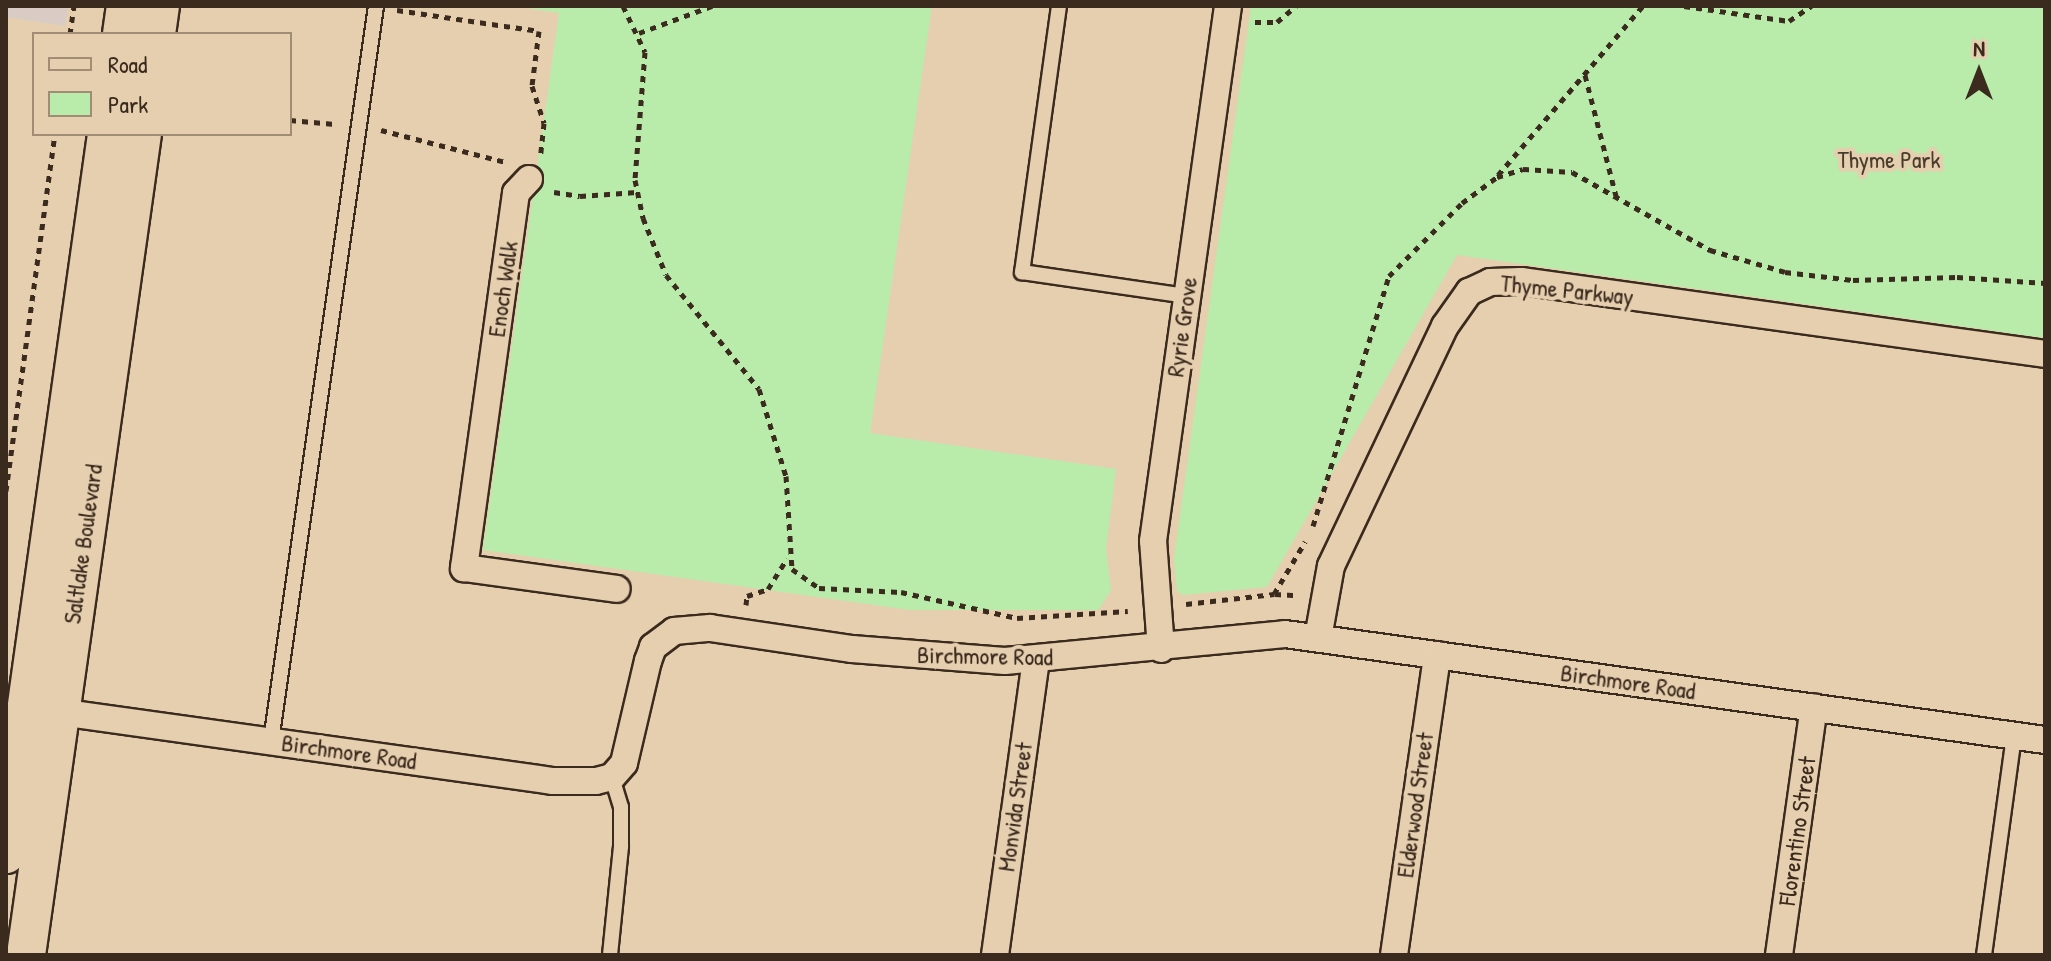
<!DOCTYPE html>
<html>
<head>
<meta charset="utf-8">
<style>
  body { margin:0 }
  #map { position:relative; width:2051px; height:961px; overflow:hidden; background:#e5cfaf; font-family:"Patrick Hand",sans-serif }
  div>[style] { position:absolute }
  .built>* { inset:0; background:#d9ccc4 }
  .green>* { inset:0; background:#b9ebab }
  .path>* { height:5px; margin-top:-2.5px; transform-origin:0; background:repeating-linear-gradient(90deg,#3b2a1e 0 6px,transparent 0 12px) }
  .roads { filter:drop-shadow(2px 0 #3b2a1e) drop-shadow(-2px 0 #3b2a1e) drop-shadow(0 2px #3b2a1e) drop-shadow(0 -2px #3b2a1e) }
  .lane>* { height:14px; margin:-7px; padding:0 7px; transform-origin:7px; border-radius:7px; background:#e5cfaf }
  .street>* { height:26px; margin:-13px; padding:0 13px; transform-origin:13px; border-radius:13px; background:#e5cfaf }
  .secondary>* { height:38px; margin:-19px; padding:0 19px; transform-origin:19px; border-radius:19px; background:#e5cfaf }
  span { translate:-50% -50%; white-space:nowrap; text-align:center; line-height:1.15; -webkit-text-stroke:8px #e5cfaf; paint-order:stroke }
  .park-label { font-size:24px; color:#483d2c }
  .street-label { font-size:24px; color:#3b2a1e }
  .frame { position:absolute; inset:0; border:8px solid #3b2a1e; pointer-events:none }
  .legend { position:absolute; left:32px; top:32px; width:260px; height:104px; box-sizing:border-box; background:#e5cfaf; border:2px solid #a18d75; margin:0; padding:10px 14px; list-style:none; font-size:24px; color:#3b2a1e }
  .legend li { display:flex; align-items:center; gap:16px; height:40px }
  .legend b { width:40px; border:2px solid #a18d75 }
  .north { position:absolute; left:1939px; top:32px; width:80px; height:80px; -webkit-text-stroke:6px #e5cfaf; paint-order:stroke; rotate:0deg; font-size:22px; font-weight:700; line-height:32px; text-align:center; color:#3b2a1e }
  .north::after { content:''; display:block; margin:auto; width:28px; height:36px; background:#3b2a1e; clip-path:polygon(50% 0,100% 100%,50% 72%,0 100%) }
</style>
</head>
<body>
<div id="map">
  <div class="built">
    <div style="clip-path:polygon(6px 6px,68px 6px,65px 26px,6px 17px)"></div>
  </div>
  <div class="green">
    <div style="clip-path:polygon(514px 6px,932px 6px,870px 433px,1116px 469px,1106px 549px,1111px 591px,1098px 610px,910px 610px,483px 550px,559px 13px)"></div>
    <div style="clip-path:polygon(1251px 6px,2045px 6px,2045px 338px,1457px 255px,1267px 587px,1183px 595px,1177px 591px,1174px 559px)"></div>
  </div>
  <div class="path">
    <div style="left:623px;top:6px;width:51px;rotate:64.4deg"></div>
    <div style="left:645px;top:52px;width:128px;rotate:94.5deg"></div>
    <div style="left:635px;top:180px;width:39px;rotate:78deg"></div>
    <div style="left:643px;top:218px;width:61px;rotate:68deg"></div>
    <div style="left:666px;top:275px;width:147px;rotate:50.8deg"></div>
    <div style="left:759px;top:389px;width:91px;rotate:72.8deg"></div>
    <div style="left:786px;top:476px;width:93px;rotate:86.3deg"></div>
    <div style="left:792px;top:569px;width:33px;rotate:35deg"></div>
    <div style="left:819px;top:588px;width:82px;rotate:2.8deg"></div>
    <div style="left:901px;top:592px;width:119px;rotate:12.6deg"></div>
    <div style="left:1017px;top:618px;width:111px;rotate:-3.6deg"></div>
    <div style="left:1684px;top:6px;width:106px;rotate:8.1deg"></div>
    <div style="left:1789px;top:21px;width:27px;rotate:-34deg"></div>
    <div style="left:397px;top:10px;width:144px;rotate:8.4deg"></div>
    <div style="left:539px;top:31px;width:55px;rotate:97.3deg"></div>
    <div style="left:532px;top:86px;width:39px;rotate:72deg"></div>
    <div style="left:544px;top:123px;width:31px;rotate:96deg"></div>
    <div style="left:1255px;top:22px;width:22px"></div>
    <div style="left:1277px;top:22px;width:25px;rotate:-40deg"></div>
    <div style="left:639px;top:33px;width:78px;rotate:-20.3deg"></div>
    <div style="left:70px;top:34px;width:28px;rotate:-82deg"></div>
    <div style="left:1585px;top:75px;width:125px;rotate:75.6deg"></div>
    <div style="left:290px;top:120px;width:45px;rotate:5.1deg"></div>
    <div style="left:381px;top:130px;width:129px;rotate:14.4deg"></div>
    <div style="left:1498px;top:175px;width:223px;rotate:-49.4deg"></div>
    <div style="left:554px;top:192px;width:26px;rotate:9deg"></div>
    <div style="left:580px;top:196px;width:57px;rotate:-4deg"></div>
    <div style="left:6px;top:491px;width:360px;rotate:-82.2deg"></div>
    <div style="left:1313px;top:526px;width:261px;rotate:-73.1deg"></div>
    <div style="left:1389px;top:276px;width:103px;rotate:-45deg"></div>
    <div style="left:1462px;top:203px;width:44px;rotate:-36.6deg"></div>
    <div style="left:1497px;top:177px;width:27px;rotate:-17deg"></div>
    <div style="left:1523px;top:169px;width:49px;rotate:3.5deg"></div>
    <div style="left:1572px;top:172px;width:159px;rotate:29.5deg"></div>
    <div style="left:1710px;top:250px;width:78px;rotate:16.3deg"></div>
    <div style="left:1785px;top:272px;width:68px;rotate:6.7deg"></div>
    <div style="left:1853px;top:280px;width:104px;rotate:-1.7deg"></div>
    <div style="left:1957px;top:277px;width:88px;rotate:3.9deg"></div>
    <div style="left:1275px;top:594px;width:22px;rotate:3deg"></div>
    <div style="left:1186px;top:604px;width:89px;rotate:-6.5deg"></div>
    <div style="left:1274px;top:594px;width:61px;rotate:-59.2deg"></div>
    <div style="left:746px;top:605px;width:9px;rotate:-84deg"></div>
    <div style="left:747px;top:596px;width:22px;rotate:-18deg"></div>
    <div style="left:768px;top:589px;width:36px;rotate:-58deg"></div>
  </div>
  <div class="roads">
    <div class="lane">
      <div style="left:1059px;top:6px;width:269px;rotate:97.9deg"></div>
      <div style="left:1022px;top:272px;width:167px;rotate:8.3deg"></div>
      <div style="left:271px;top:741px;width:742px;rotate:-81.87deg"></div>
      <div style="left:610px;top:955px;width:110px;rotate:-84.2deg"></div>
      <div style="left:621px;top:846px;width:39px;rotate:-90deg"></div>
      <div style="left:621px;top:807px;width:31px;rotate:-107deg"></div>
      <div style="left:1984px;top:955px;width:222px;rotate:-82.2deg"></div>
    </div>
    <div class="street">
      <div style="left:529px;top:179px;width:19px;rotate:133deg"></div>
      <div style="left:516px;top:193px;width:379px;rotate:97.9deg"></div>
      <div style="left:464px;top:568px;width:154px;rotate:7.8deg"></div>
      <div style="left:1318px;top:638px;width:73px;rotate:-79.8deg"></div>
      <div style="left:1331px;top:566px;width:266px;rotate:-64.6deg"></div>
      <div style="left:1445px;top:326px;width:42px;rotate:-54.8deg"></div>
      <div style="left:1469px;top:292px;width:23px;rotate:-25deg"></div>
      <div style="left:1490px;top:282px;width:31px;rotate:-2deg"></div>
      <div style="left:1521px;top:281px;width:529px;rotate:7.93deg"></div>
      <div style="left:1161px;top:649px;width:108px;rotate:-94.2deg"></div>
      <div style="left:1153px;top:541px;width:540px;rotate:-82.02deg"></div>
      <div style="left:45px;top:710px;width:513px;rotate:7.96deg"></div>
      <div style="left:553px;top:781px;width:43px"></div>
      <div style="left:596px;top:781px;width:16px;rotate:-14deg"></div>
      <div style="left:612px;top:777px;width:18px;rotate:-49deg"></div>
      <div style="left:624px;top:763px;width:105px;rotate:-76.8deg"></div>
      <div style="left:648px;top:661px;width:15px;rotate:-70deg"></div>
      <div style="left:653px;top:647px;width:26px;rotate:-37deg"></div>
      <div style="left:674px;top:631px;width:36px;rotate:-5deg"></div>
      <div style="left:710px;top:628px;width:144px;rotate:8.4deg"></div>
      <div style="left:852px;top:649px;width:153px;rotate:4.5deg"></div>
      <div style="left:1005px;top:661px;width:281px;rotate:-5.5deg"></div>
      <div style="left:1285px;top:634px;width:767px;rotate:7.94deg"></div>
      <div style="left:995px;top:955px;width:299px;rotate:-82.1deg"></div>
      <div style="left:1394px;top:955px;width:303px;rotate:-81.8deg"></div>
      <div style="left:1779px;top:955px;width:250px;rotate:-82deg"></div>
    </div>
    <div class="secondary">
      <div style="left:122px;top:34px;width:28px;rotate:-82deg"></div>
      <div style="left:156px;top:34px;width:28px;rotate:-82deg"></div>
      <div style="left:6px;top:854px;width:727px;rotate:-82.01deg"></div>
      <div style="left:26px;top:955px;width:829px;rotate:-81.96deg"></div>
    </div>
  </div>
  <div class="park-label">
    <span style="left:1889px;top:160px">Thyme Park</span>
  </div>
  <div class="street-label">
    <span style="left:503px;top:289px;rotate:-82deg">Enoch Walk</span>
    <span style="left:1567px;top:290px;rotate:6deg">Thyme Parkway</span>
    <span style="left:1182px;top:327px;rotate:-82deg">Ryrie Grove</span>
    <span style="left:83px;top:544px;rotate:-82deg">Saltlake Boulevard</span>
    <span style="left:985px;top:656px;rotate:1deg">Birchmore Road</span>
    <span style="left:1628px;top:682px;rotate:8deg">Birchmore Road</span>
    <span style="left:349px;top:752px;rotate:8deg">Birchmore Road</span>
    <span style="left:1415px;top:805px;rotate:-82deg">Elderwood Street</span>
    <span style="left:1015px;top:807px;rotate:-82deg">Monvida Street</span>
    <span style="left:1797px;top:831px;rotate:-82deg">Florentino Street</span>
  </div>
  <div class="frame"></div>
  <ul class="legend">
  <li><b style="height:10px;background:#e5cfaf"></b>Road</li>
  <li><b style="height:22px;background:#b9ebab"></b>Park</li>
  </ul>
  <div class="north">N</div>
</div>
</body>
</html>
